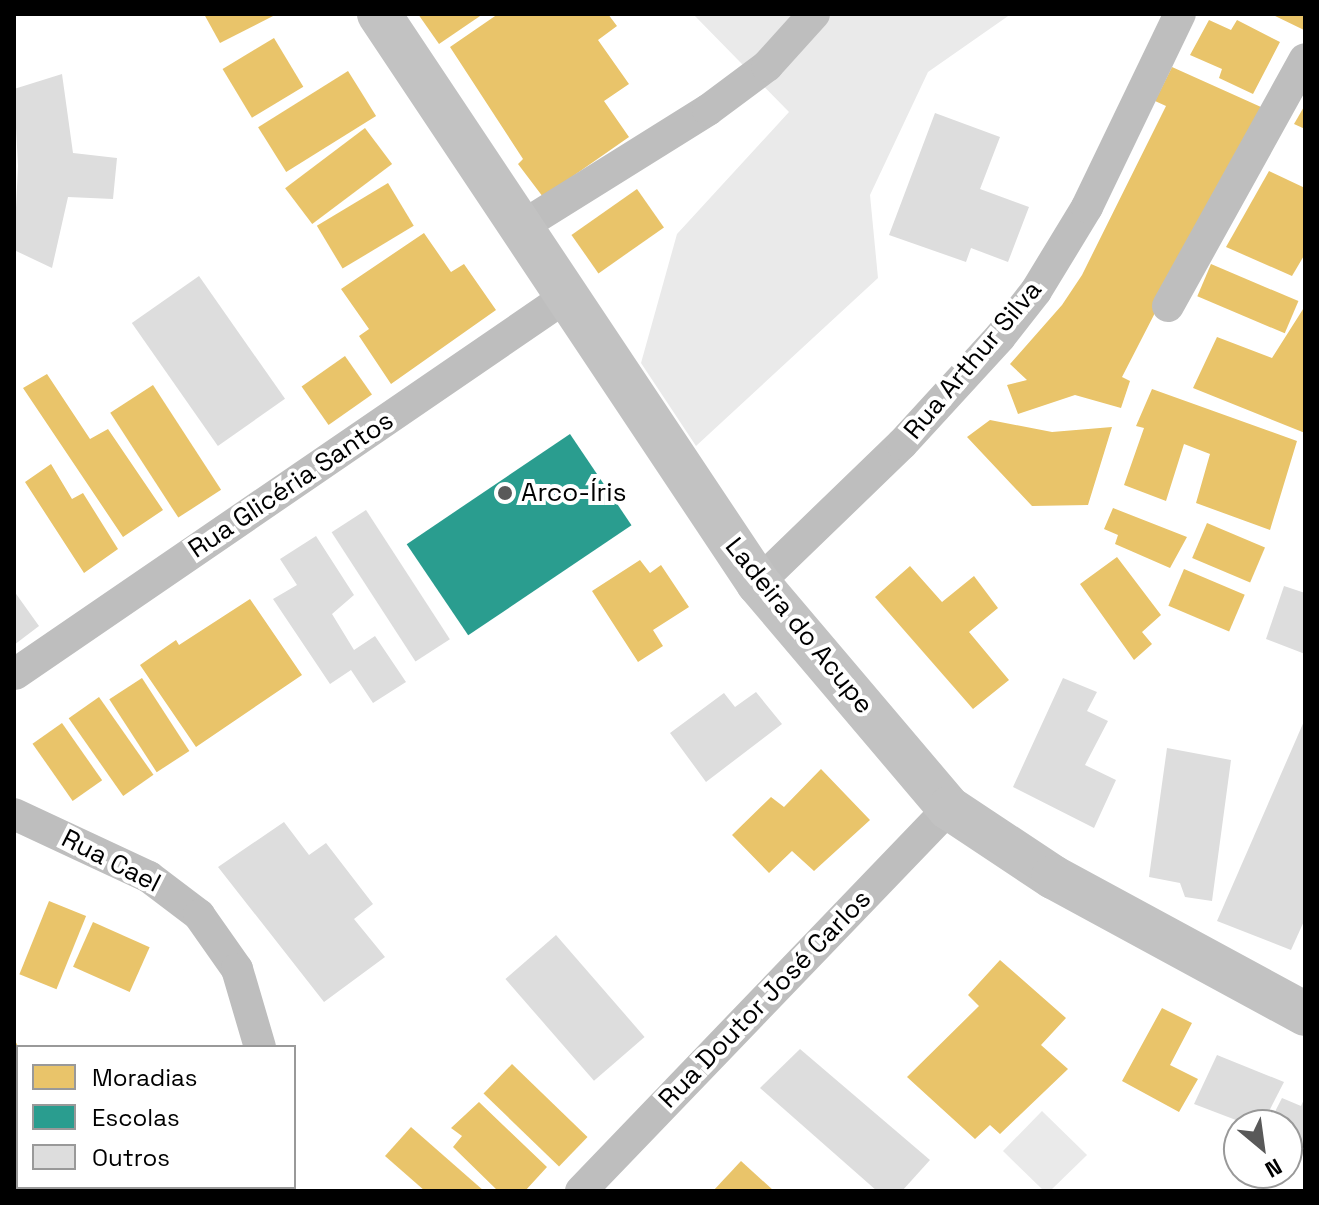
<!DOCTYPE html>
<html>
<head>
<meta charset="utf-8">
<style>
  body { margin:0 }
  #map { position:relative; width:1319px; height:1205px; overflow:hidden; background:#fff; font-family:"Space Grotesk",sans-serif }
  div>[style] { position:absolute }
  .green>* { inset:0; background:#eaeaea }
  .homes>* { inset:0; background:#e9c46a; transform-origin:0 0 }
  .schools>* { inset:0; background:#2a9d8f; transform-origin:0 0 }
  .building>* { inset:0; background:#ddd; transform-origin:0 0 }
  .street>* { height:32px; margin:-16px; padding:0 16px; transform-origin:16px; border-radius:16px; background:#bebebe }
  .secondary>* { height:44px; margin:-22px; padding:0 22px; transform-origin:22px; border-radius:22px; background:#c2c2c2 }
  .dots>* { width:22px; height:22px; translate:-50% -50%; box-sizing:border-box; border:4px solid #fff; border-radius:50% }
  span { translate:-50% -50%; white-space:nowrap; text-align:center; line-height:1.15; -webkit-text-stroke:8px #fff; paint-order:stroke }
  .street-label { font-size:26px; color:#000 }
  .poi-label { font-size:26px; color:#000 }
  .left { translate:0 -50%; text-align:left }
  .frame { position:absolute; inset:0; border:16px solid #000; pointer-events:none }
  .legend { position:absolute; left:16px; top:1045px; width:280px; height:144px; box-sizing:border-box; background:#fff; border:2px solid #999; margin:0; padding:10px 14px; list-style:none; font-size:24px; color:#000 }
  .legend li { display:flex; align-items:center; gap:16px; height:40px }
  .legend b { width:40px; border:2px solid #999 }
  .north { position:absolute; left:1223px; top:1109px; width:80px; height:80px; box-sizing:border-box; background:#fff; border:2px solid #999; border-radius:50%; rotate:151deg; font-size:22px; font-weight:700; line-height:32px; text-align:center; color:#000 }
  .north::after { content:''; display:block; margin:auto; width:28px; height:36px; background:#595959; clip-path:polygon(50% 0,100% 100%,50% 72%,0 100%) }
</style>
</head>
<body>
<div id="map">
  <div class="green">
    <div style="clip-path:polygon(693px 14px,1011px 14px,928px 72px,870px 195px,878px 278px,696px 446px,641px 363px,677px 234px,789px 112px)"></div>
    <div style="clip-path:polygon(1042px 1111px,1087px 1155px,1050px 1191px,1044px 1191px,1003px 1151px)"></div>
  </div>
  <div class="homes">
    <div style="clip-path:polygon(204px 14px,277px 14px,220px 43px)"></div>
    <div style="clip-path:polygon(418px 14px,483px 14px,439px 44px)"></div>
    <div style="clip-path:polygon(498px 14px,608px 14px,617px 26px,598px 40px,629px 84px,604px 101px,629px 137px,543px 197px,518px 164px,523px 159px,450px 47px)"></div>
    <div style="clip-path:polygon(1271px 14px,1305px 14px,1305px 26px,1304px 30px)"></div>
    <div style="clip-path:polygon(1209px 20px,1231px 30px,1237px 20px,1280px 42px,1253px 94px,1219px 78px,1222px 69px,1190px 55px)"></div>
    <div style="left:274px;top:38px;width:57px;height:60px;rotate:59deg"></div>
    <div style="clip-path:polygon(1172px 67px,1261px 107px,1122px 377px,1130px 381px,1121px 408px,1075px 395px,1018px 414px,1007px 385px,1027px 380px,1010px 364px,1062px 305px,1082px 275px,1166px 106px,1155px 101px)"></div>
    <div style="left:348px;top:71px;width:53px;height:106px;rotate:58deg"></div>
    <div style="clip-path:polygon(1305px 105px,1305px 129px,1294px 124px)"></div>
    <div style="left:365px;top:128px;width:45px;height:100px;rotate:53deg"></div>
    <div style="clip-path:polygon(1269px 171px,1305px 188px,1305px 254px,1292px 276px,1226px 247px)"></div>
    <div style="left:388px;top:183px;width:50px;height:83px;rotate:59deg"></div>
    <div style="left:637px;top:189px;width:47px;height:80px;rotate:55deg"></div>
    <div style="clip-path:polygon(424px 233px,451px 272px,464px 264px,496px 310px,391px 384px,359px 336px,369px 329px,341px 289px)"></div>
    <div style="left:1211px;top:264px;width:95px;height:35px;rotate:23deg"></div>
    <div style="clip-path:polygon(1305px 306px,1305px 433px,1193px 388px,1217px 337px,1272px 358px)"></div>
    <div style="left:345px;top:356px;width:47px;height:53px;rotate:55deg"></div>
    <div style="clip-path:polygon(47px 374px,90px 439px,108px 429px,163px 510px,123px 537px,23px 388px)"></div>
    <div style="left:153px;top:385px;width:125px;height:51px;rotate:57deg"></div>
    <div style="clip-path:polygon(1152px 389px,1297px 441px,1270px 530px,1196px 503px,1210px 454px,1184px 444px,1166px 501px,1124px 485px,1144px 428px,1136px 426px)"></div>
    <div style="clip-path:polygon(990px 420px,1052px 432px,1112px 427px,1088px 505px,1032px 506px,967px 437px)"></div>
    <div style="clip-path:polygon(51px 464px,72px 499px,83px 493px,118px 549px,84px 573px,25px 482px)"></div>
    <div style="clip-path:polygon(1113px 508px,1187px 537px,1170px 568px,1115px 544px,1118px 535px,1104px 529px)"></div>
    <div style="left:1207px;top:523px;width:63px;height:38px;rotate:23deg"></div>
    <div style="clip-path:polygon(1117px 557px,1161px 615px,1142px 632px,1152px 644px,1134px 660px,1080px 584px)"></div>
    <div style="clip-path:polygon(640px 560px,650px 573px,661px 565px,689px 607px,653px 630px,663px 646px,638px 662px,592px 591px)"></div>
    <div style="clip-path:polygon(910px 566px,942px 602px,974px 576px,998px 608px,969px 632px,1009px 680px,973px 709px,875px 597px)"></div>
    <div style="left:1184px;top:569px;width:66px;height:40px;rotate:23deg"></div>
    <div style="clip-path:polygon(250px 599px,302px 675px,196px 747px,140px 665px,176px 640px,179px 645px)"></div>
    <div style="left:142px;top:678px;width:87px;height:39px;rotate:57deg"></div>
    <div style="left:99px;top:697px;width:95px;height:37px;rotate:55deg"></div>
    <div style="left:62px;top:723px;width:70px;height:36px;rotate:55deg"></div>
    <div style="clip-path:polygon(821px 769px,870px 820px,814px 871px,792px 851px,769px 873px,732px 835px,771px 797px,784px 807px)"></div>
    <div style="left:49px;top:901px;width:40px;height:79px;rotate:22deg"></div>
    <div style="left:93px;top:922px;width:62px;height:49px;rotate:24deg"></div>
    <div style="clip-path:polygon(1000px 960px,1066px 1018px,1041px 1045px,1068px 1069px,1000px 1134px,990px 1125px,975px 1139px,907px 1077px,979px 1006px,968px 995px)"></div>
    <div style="clip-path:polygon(1162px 1008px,1192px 1023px,1170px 1065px,1198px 1079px,1179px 1112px,1122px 1081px)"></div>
    <div style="left:14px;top:1039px;width:8px;height:73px;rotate:60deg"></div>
    <div style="left:512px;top:1064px;width:105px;height:41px;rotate:44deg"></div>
    <div style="clip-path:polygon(479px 1102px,547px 1167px,525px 1191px,498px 1191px,453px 1147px,462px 1136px,451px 1128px)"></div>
    <div style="clip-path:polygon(411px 1127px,484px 1191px,425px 1191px,385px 1156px)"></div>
    <div style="clip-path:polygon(14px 1147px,18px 1154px,18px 1171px,14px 1173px)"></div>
    <div style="clip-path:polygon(741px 1161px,774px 1191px,713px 1191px)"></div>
    <div style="left:103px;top:1187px;width:124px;height:4px"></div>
  </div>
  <div class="schools">
    <div style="left:570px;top:434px;width:110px;height:197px;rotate:56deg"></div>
  </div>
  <div class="building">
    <div style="clip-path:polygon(62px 74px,73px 153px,117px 158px,113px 199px,68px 197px,52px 268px,14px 250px,18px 166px,14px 89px)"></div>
    <div style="clip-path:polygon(935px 113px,1000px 137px,980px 189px,1029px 207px,1008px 262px,971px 248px,966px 262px,889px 235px)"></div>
    <div style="left:199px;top:276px;width:150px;height:82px;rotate:55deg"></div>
    <div style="left:366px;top:510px;width:154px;height:41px;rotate:57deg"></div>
    <div style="clip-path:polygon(316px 536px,354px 595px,332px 614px,354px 650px,375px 636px,406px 682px,373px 703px,351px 670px,330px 684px,273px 599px,297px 585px,280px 559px)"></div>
    <div style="clip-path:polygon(1284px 586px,1305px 593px,1305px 654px,1266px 639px)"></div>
    <div style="clip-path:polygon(14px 591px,39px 626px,14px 645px)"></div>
    <div style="clip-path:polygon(1063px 678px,1097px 692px,1087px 711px,1108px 721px,1085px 765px,1116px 780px,1094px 828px,1013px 787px)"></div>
    <div style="clip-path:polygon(756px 692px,782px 724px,706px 782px,670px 733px,724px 693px,735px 707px)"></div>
    <div style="clip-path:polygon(1305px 719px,1305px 919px,1291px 950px,1217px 921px)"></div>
    <div style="clip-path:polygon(1167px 748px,1231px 760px,1212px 901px,1185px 897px,1180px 883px,1149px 877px)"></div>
    <div style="clip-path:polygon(284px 822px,309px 855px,326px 843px,373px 904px,354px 919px,385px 957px,324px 1002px,218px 867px)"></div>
    <div style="left:556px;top:935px;width:135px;height:67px;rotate:49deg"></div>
    <div style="clip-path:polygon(800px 1049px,930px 1160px,902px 1191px,877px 1191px,760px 1088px)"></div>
    <div style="clip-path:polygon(1217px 1055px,1284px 1082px,1262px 1125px,1249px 1125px,1194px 1104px)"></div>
    <div style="clip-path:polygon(1305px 1097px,1305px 1148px,1287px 1140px,1287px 1125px,1268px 1125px,1282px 1098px,1301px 1106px)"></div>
  </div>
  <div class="street">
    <div style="left:519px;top:228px;width:223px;rotate:-32deg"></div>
    <div style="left:708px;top:110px;width:74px;rotate:-36.7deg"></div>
    <div style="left:767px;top:66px;width:70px;rotate:-47.9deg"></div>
    <div style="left:1168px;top:306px;width:282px;rotate:-61deg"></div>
    <div style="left:758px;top:583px;width:200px;rotate:-44deg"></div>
    <div style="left:902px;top:444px;width:145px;rotate:-47.5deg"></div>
    <div style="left:1000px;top:337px;width:58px;rotate:-52deg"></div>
    <div style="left:1036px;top:291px;width:98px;rotate:-58.7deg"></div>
    <div style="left:1087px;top:207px;width:214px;rotate:-64.3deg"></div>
    <div style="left:15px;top:674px;width:669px;rotate:-34.4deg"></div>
    <div style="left:14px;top:814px;width:149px;rotate:25deg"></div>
    <div style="left:149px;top:877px;width:63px;rotate:37.2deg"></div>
    <div style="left:199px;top:915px;width:66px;rotate:54.9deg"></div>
    <div style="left:237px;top:969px;width:81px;rotate:73.6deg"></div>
    <div style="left:265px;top:1187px;width:4px;rotate:76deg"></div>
    <div style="left:581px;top:1191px;width:531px;rotate:-46.14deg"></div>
  </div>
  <div class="secondary">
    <div style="left:379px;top:14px;width:684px;rotate:56.33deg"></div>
    <div style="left:758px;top:583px;width:295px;rotate:49.7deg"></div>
    <div style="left:949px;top:808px;width:125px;rotate:33.6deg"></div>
    <div style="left:1053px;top:877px;width:287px;rotate:28.5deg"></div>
  </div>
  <div class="dots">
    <div style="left:505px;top:493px;background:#595959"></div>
  </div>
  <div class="street-label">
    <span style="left:973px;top:360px;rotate:-50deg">Rua Arthur Silva</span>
    <span style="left:291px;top:485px;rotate:-34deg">Rua Glicéria Santos</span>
    <span style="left:799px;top:626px;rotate:51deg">Ladeira do Acupe</span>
    <span style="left:111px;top:861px;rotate:27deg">Rua Cael</span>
    <span style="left:765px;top:999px;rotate:-46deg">Rua Doutor José Carlos</span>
  </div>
  <div class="poi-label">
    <span class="left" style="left:521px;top:493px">Arco-Íris</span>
  </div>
  <div class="frame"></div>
  <ul class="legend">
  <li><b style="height:22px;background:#e9c46a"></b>Moradias</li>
  <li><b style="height:22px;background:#2a9d8f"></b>Escolas</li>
  <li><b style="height:22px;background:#ddd"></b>Outros</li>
  </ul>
  <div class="north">N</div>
</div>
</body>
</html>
